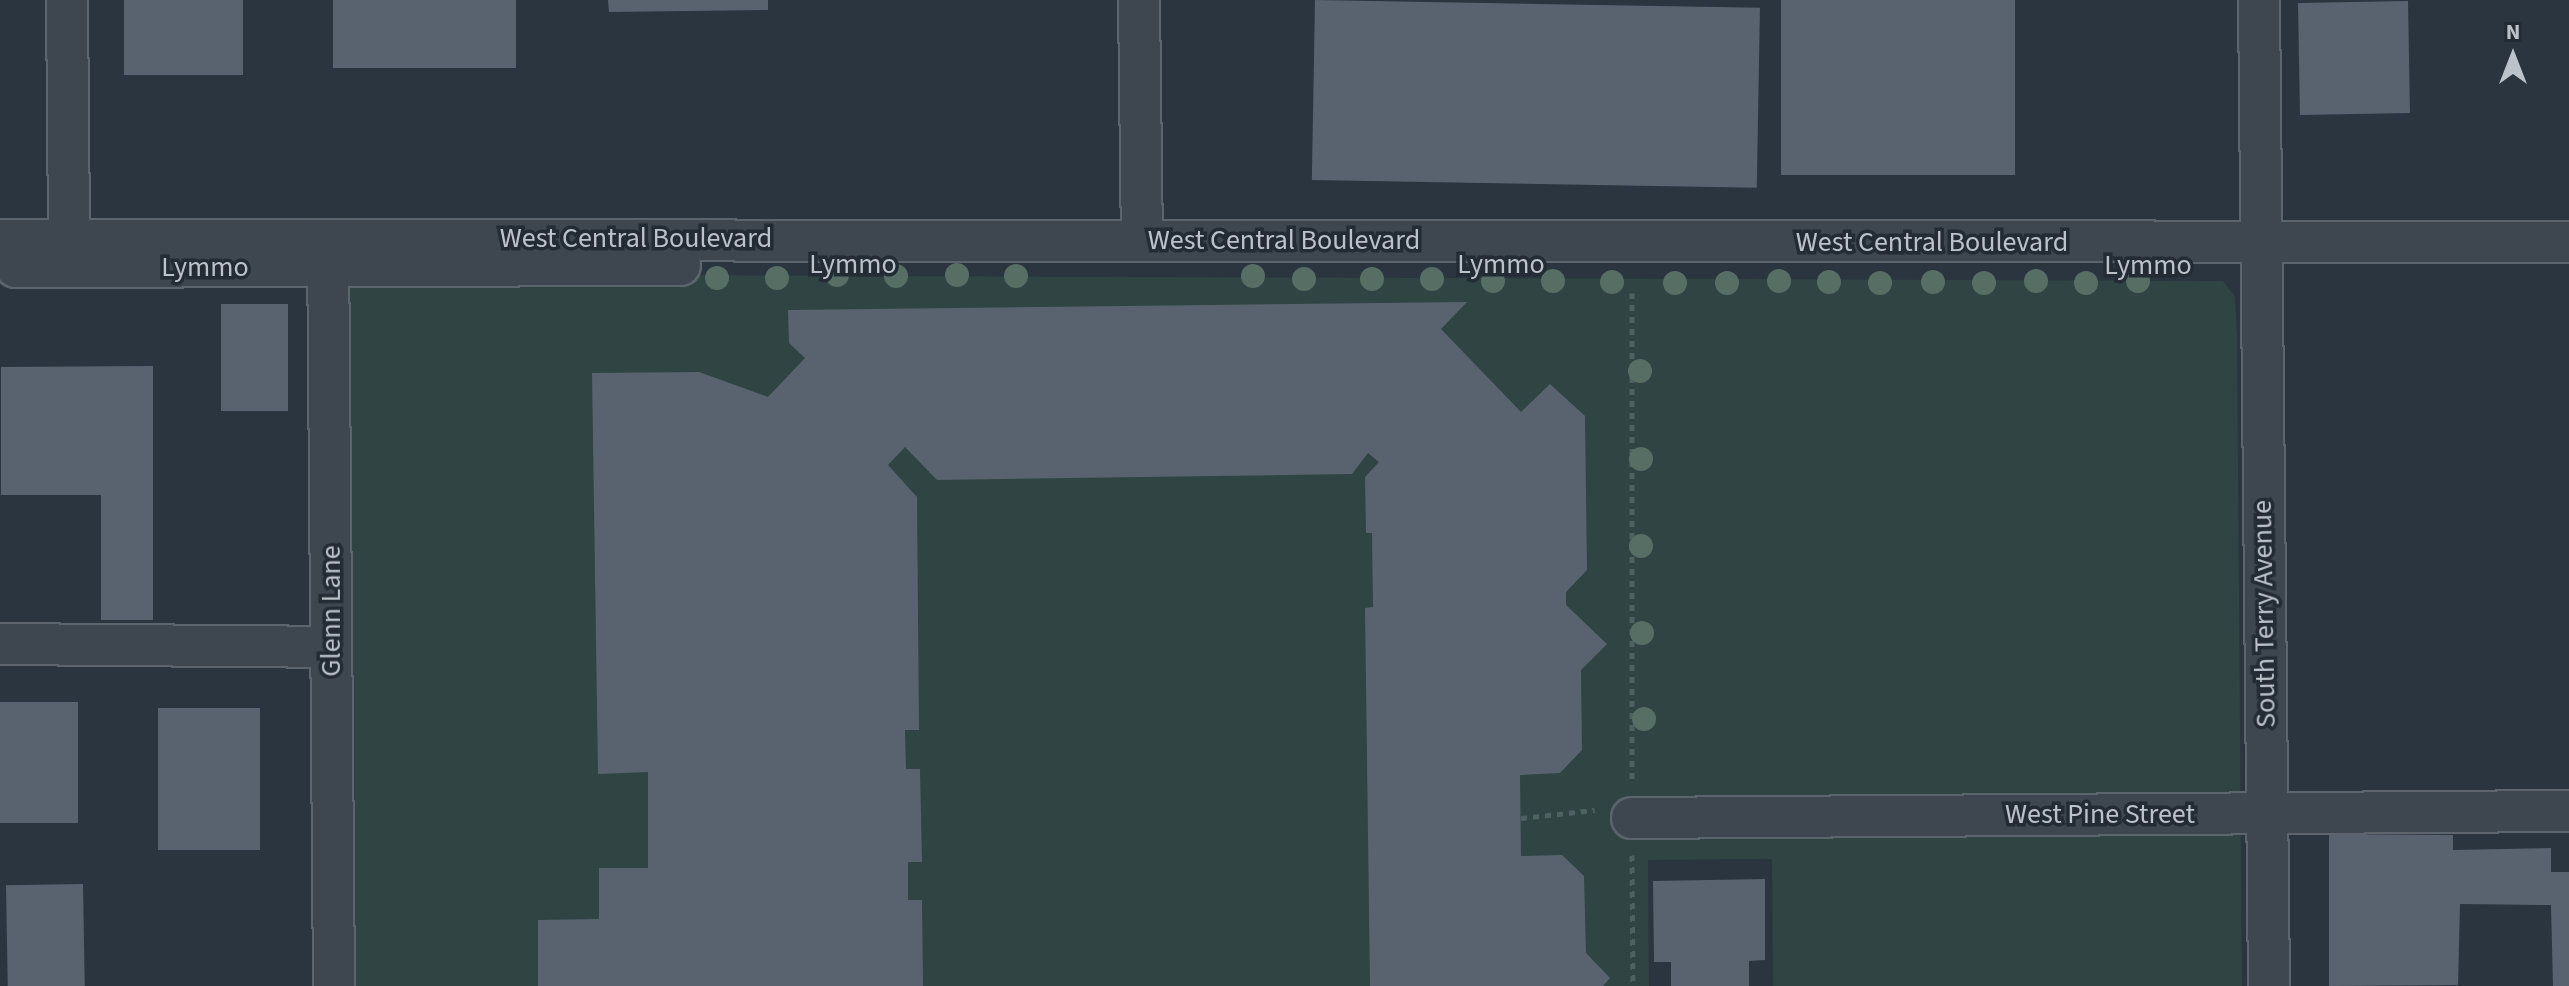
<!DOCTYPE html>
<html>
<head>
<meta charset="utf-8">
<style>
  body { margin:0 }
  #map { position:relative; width:2569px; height:986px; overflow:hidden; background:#2a3540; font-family:"Source Sans 3",sans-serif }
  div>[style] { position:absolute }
  .green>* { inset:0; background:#2f4443 }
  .building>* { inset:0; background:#59636f; transform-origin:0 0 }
  .path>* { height:5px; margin-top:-2.5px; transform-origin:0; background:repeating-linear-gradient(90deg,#4e6062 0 6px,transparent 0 12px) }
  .roads { filter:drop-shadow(2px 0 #5c646d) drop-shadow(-2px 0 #5c646d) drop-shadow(0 2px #5c646d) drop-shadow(0 -2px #5c646d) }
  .minor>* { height:40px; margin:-20px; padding:0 20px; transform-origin:20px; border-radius:20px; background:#3e4650 }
  .trees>* { width:24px; height:24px; margin:-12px; border-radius:50%; background:#576e64 }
  span { translate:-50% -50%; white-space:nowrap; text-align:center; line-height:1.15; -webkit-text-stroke:7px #232b35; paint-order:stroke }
  .street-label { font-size:28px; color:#bbc2ca }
  .north { position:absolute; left:2473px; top:16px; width:80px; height:80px; -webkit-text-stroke:6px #232b35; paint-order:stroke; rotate:0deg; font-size:22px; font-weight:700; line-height:32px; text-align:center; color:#bbc2ca }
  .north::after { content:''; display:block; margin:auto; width:28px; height:36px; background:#bbc2ca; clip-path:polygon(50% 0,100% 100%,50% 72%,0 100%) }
</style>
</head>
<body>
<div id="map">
  <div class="green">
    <div style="clip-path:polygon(373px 274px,2223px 281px,2235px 297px,2237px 335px,2242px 986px,1773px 986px,1772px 859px,1648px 860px,1649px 986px,351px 986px,347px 284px)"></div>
  </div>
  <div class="building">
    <div style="left:124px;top:0;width:119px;height:75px"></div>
    <div style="left:333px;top:0;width:183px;height:68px"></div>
    <div style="clip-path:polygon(608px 0,768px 0,768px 10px,609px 12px)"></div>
    <div style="left:1315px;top:0;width:445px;height:180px;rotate:1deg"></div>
    <div style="left:1781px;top:0;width:234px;height:175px"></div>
    <div style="left:2408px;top:1px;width:112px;height:110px;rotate:89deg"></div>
    <div style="clip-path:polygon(1467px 302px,1441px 329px,1521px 412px,1550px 384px,1585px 416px,1587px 570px,1566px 592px,1566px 605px,1607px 644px,1581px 670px,1582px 750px,1560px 773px,1520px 775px,1521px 856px,1562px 855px,1584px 876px,1586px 953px,1610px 978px,1603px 986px,1370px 986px,1365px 608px,1373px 607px,1372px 533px,1366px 533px,1365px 477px,1379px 462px,1368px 453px,1352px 474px,937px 480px,905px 447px,888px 465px,917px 497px,919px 730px,905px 730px,906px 769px,920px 769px,922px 862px,908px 862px,908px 900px,922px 900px,923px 986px,538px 986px,538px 920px,599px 919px,599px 868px,648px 868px,648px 772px,598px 774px,592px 373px,699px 372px,768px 397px,805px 358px,789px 343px,788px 310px)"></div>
    <div style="left:288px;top:304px;width:107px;height:67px;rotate:90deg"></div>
    <div style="clip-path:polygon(153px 366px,153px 620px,101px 620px,101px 495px,1px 495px,1px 367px)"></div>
    <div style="left:0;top:702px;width:78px;height:121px"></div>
    <div style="left:260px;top:708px;width:142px;height:102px;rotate:90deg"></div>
    <div style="clip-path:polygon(2329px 834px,2453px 835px,2453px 850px,2551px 848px,2551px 872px,2569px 872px,2569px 986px,2553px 986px,2551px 905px,2460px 904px,2458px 985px,2329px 986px)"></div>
    <div style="clip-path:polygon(1765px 879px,1765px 960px,1749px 961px,1749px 986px,1671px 986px,1671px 962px,1654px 962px,1653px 881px)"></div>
    <div style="left:83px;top:884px;width:102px;height:77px;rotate:89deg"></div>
  </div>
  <div class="path">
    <div style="left:1632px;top:293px;width:488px;rotate:90deg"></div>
    <div style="left:1521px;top:818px;width:74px;rotate:-6.2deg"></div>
    <div style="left:1632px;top:855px;width:131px;rotate:89.6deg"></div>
  </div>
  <div class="roads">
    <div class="minor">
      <div style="left:67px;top:0;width:239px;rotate:89.5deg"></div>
      <div style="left:1139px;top:0;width:240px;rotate:89.3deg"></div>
      <div style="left:2259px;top:0;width:986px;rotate:89.42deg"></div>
      <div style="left:0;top:240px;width:2569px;rotate:0.04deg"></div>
      <div style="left:328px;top:240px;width:746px;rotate:89.54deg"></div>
      <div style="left:16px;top:267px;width:664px;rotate:-0.17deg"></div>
      <div style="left:0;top:644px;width:331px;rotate:0.5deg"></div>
      <div style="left:1632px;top:818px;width:937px;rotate:-0.43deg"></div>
    </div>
  </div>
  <div class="trees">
    <div style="left:837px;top:275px"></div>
    <div style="left:957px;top:275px"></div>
    <div style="left:896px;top:276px"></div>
    <div style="left:1016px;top:276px"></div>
    <div style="left:1253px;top:276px"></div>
    <div style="left:717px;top:278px"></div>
    <div style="left:777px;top:278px"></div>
    <div style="left:1304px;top:279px"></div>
    <div style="left:1372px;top:279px"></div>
    <div style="left:1432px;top:279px"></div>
    <div style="left:1493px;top:281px"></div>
    <div style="left:1553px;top:281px"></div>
    <div style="left:1779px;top:281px"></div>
    <div style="left:2036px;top:281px"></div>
    <div style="left:2138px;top:281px"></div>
    <div style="left:1612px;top:282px"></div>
    <div style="left:1829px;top:282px"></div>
    <div style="left:1933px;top:282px"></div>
    <div style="left:1675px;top:283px"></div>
    <div style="left:1727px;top:283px"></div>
    <div style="left:1880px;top:283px"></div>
    <div style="left:1984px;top:283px"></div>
    <div style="left:2086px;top:283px"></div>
    <div style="left:1640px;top:371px"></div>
    <div style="left:1641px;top:459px"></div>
    <div style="left:1641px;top:546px"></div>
    <div style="left:1642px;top:633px"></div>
    <div style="left:1644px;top:719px"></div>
  </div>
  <div class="street-label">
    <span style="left:636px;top:238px">West Central Boulevard</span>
    <span style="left:1284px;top:240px">West Central Boulevard</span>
    <span style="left:1932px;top:242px">West Central Boulevard</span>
    <span style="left:853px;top:264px">Lymmo</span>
    <span style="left:1501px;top:264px">Lymmo</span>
    <span style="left:2148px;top:265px">Lymmo</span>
    <span style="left:205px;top:267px">Lymmo</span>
    <span style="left:331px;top:611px;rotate:-90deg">Glenn Lane</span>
    <span style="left:2264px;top:614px;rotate:-91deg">South Terry Avenue</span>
    <span style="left:2100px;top:814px">West Pine Street</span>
  </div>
  <div class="north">N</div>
</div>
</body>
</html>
